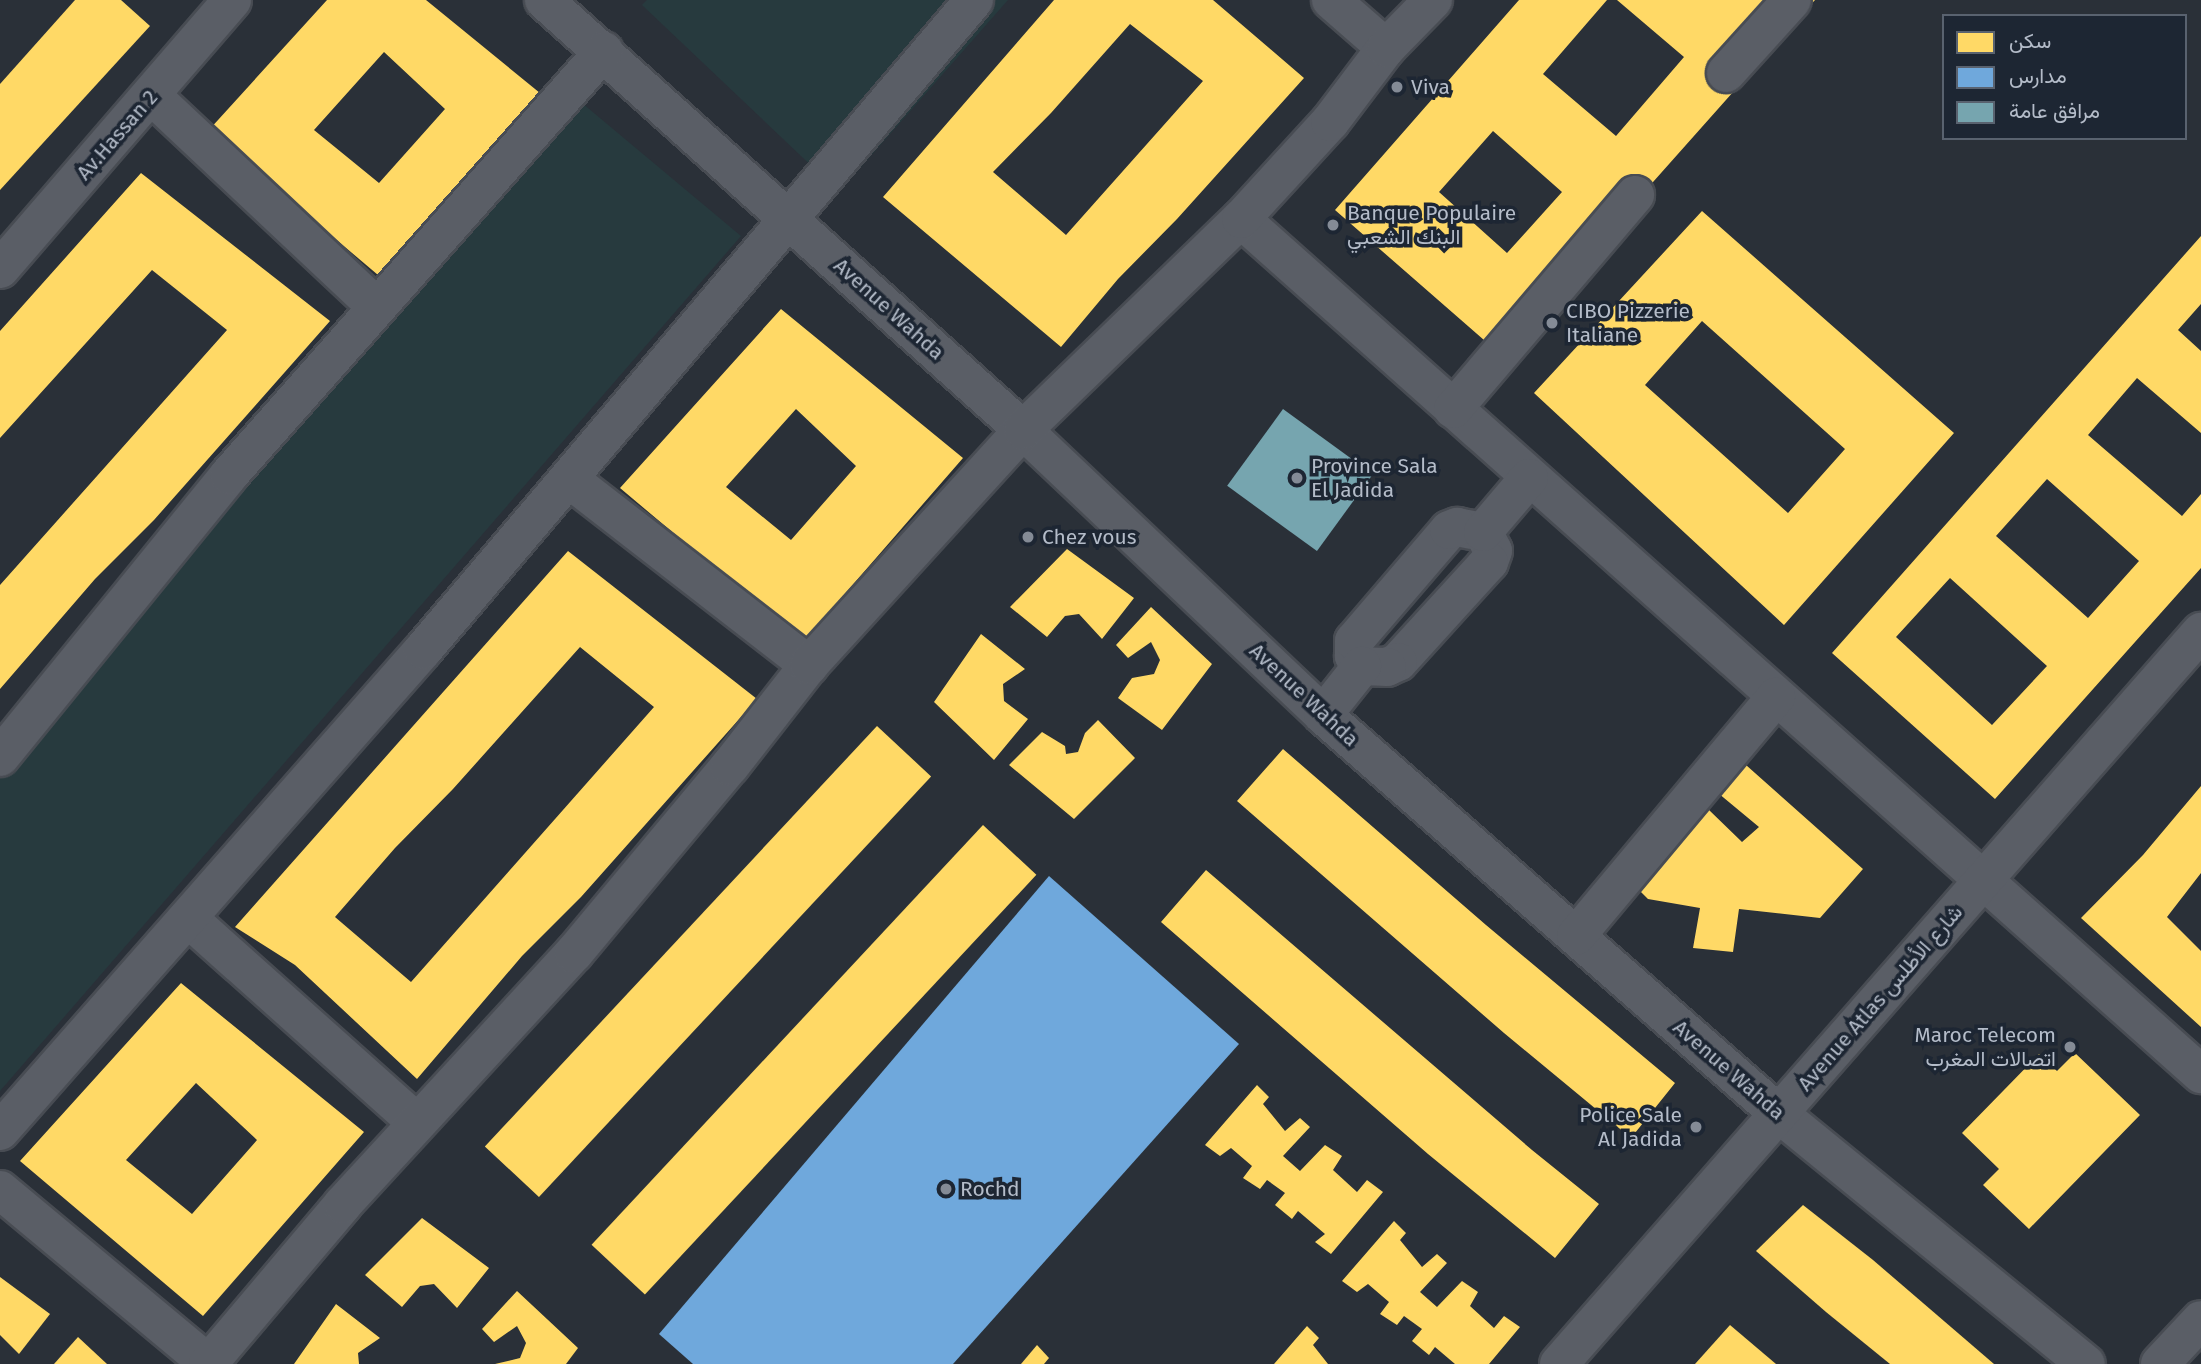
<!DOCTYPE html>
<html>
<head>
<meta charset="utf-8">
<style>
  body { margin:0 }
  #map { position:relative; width:2201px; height:1364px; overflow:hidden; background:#2a3038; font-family:"Fira Sans",Vazirmatn,sans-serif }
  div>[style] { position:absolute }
  .green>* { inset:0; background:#273a3e }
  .homes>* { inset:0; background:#ffd966; transform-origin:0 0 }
  .schools>* { inset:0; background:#6fa8dc }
  .public>* { inset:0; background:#76a5af; transform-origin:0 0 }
  .roads { filter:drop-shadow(2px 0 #484c53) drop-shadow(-2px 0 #484c53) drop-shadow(0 2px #484c53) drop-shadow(0 -2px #484c53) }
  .minor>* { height:38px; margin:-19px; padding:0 19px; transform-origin:19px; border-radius:19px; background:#5a5e66 }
  .dots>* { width:19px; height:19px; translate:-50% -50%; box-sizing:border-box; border:4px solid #1d2633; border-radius:50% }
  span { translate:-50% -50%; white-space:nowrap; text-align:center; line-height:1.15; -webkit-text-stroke:7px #1d2633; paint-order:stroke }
  .poi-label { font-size:21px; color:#b4bcc9 }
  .left { translate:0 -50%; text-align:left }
  .right { translate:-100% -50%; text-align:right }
  .street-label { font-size:21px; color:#b4bcc9 }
  .legend { position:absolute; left:1942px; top:14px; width:245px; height:126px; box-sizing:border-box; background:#1d2633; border:2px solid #59626f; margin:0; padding:9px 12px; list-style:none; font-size:21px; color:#b4bcc9 }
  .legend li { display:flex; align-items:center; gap:14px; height:35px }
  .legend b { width:35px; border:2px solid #59626f }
</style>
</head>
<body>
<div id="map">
  <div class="green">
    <div style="clip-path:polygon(647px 0,1008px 0,839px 192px,642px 5px)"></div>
    <div style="clip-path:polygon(576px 98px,741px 236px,0 1091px,0 740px)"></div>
  </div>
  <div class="homes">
    <div style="clip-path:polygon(75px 0,121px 0,150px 26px,0 190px,0 84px)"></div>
    <div style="clip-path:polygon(evenodd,327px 0,426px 0,551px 102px,391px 286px,208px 131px,327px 0,384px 52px,445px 109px,379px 183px,314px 130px,384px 52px)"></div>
    <div style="clip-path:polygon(evenodd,1054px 0,1213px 0,1304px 78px,1177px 219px,1118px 279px,1061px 347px,883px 197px,1054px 0,1130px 24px,1203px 81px,1066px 235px,993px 172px,1051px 113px,1130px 24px)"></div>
    <div style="clip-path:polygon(evenodd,1519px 0,1607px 0,1543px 74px,1616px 136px,1684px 57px,1617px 0,1815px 0,1500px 354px,1335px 210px,1519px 0,1493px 131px,1562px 192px,1507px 253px,1439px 192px,1493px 131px)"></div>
    <div style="clip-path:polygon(141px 173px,330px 321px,154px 520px,95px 579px,0 689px,0 585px,227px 330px,152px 270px,0 438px,0 331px)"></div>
    <div style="clip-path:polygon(evenodd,1702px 211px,1954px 433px,1784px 625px,1534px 393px,1702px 211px,1702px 321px,1845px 449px,1788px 513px,1645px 385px,1702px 321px)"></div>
    <div style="clip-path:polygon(evenodd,2201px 236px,2201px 304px,2178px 330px,2201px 351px,2201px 433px,2137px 378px,2088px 435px,2182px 516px,2201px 494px,2201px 568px,1995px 799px,1832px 653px,2201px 236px,2047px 479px,2139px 561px,2088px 618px,1996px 536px,2047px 479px,2201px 236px,1950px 578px,2047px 666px,1992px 725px,1896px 637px,1950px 578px)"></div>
    <div style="clip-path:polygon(evenodd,781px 309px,963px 458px,803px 642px,620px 488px,781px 309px,796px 409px,856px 466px,791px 540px,726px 487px,796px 409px)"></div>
    <div style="clip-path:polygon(1067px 549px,1134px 598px,1102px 639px,1079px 614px,1065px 616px,1047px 637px,1010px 607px)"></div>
    <div style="clip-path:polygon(evenodd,568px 551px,757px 699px,581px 897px,522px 956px,417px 1079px,295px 965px,235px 927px,568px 551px,580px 647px,654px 707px,411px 982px,335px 917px,395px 848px,453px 789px,580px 647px)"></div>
    <div style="clip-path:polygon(1151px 607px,1212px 664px,1162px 730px,1118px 698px,1132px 678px,1154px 674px,1160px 660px,1151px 642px,1128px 658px,1116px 645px)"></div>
    <div style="clip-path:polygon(981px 634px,1025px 669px,1003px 684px,1004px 701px,1028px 719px,994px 760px,934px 702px)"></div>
    <div style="clip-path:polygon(1098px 720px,1135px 758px,1074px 819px,1009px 765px,1042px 732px,1065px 746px,1066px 754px,1078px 752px,1085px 733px)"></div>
    <div style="left:877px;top:726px;width:74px;height:575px;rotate:43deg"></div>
    <div style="clip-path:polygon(1283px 749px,1486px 925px,1675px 1083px,1631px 1138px,1504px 1033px,1237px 801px)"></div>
    <div style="clip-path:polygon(1746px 765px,1863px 869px,1820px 918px,1739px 909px,1733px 952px,1693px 948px,1700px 908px,1648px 899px,1637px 888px,1708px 809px,1742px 842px,1759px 827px,1718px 793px)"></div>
    <div style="clip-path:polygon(2201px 786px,2201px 873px,2167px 917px,2201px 951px,2201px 1027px,2081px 918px,2143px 855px)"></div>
    <div style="left:983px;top:825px;width:73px;height:574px;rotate:43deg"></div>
    <div style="clip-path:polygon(1206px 870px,1532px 1150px,1599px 1204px,1555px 1258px,1428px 1154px,1161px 922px)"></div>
    <div style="clip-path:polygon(evenodd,181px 983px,364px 1132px,203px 1316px,20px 1161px,181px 983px,196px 1083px,257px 1140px,192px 1214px,126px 1160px,196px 1083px)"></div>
    <div style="clip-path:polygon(2075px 1053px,2140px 1115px,2029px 1229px,1983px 1185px,1999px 1169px,1962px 1133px,2039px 1054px,2057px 1071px)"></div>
    <div style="clip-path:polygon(1257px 1085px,1269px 1097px,1263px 1104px,1285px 1131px,1300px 1118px,1310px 1127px,1283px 1156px,1300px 1171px,1325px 1145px,1342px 1156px,1333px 1170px,1357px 1192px,1367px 1180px,1383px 1192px,1331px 1254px,1315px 1242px,1325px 1234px,1298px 1211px,1292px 1219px,1275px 1205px,1285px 1193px,1267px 1180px,1260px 1189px,1243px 1178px,1252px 1166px,1231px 1148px,1220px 1156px,1205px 1145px)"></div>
    <div style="clip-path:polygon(1803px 1205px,1873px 1260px,1994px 1364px,1890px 1364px,1826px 1312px,1756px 1251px)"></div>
    <div style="clip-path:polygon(422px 1218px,489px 1268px,457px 1308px,434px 1284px,420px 1286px,402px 1307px,365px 1275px)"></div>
    <div style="clip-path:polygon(1394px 1221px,1406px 1233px,1400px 1240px,1422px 1267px,1437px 1254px,1447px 1263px,1420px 1292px,1437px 1307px,1462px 1281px,1478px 1292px,1470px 1306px,1494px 1328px,1504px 1316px,1520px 1327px,1489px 1364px,1455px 1364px,1435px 1347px,1429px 1355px,1412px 1341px,1422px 1329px,1404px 1316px,1397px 1325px,1380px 1314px,1389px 1302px,1368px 1284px,1357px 1292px,1342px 1281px)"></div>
    <div style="clip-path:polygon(0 1277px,50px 1314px,19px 1354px,0 1335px)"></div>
    <div style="clip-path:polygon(517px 1291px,578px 1348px,566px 1364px,495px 1364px,520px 1358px,526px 1343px,517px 1326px,494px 1342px,482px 1329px)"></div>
    <div style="clip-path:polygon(336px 1304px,380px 1338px,358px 1353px,359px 1364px,294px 1364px)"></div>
    <div style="clip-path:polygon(1730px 1325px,1776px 1364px,1695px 1364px)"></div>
    <div style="clip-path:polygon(1307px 1326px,1319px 1338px,1313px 1345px,1328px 1364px,1274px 1364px)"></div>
    <div style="clip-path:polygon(78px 1337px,107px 1364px,54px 1364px)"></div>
    <div style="clip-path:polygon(1037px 1345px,1049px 1358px,1044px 1364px,1021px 1364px)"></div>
  </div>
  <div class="schools">
    <div style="clip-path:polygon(1049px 876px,1239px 1044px,953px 1364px,693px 1364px,659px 1334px)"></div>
  </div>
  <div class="public">
    <div style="left:1283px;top:409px;width:111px;height:95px;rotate:36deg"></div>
  </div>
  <div class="roads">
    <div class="minor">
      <div style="left:544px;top:0;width:644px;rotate:41.91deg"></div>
      <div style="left:1023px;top:430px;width:414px;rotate:43.5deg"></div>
      <div style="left:1323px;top:715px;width:605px;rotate:41.18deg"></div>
      <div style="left:1778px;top:1113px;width:397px;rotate:39.2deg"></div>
      <div style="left:1331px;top:0;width:73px;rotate:41.1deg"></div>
      <div style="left:1726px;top:73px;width:98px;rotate:-47.9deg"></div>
      <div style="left:151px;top:95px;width:308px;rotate:43.2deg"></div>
      <div style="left:1241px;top:219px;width:1286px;rotate:41.69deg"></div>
      <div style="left:0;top:269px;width:355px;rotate:-49.2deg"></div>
      <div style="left:1453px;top:409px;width:281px;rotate:-49.6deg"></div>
      <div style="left:569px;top:479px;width:304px;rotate:37.8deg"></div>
      <div style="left:1457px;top:527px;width:26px;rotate:11deg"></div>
      <div style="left:1483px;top:532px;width:21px;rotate:62deg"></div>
      <div style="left:1493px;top:551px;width:12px;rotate:110deg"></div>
      <div style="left:1489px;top:562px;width:135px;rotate:132.3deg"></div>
      <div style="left:1398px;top:662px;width:12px;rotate:156deg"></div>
      <div style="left:1387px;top:667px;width:25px;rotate:-178deg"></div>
      <div style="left:1362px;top:666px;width:13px;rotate:-129deg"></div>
      <div style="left:1354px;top:656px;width:15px;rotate:-90deg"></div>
      <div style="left:1354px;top:641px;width:146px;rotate:-49.4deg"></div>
      <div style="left:1449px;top:530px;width:9px;rotate:-21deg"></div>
      <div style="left:1483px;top:532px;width:71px;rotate:-49.6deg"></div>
      <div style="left:1323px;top:715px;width:63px;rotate:-51.5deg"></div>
      <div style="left:0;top:757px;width:363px;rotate:-50.9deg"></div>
      <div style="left:229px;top:475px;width:566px;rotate:-48.51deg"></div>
      <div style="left:188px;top:918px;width:306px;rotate:41.8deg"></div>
      <div style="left:1576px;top:936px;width:312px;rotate:-50.1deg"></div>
      <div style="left:0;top:1131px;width:641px;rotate:-48.67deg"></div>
      <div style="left:423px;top:650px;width:852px;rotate:-49.71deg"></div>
      <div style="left:0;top:1190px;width:272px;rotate:39.8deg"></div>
      <div style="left:208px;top:1364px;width:209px;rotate:-49.8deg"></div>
      <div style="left:343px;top:1204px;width:341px;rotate:-47.4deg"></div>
      <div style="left:574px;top:953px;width:244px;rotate:-50.2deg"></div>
      <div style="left:730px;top:766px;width:128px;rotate:-52deg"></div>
      <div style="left:809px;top:665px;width:318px;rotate:-47.7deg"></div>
      <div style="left:1023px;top:430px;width:303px;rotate:-44.1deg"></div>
      <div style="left:1241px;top:219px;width:132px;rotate:-47.5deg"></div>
      <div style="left:1330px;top:122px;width:93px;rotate:-52.9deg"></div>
      <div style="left:1386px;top:48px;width:67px;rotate:-45.6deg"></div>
      <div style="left:1559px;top:1364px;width:974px;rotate:-48.75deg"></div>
      <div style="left:2160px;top:1364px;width:60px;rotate:-47deg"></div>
    </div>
  </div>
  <div class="dots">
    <div style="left:1397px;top:87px;background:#848b96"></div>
    <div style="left:1333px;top:225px;background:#848b96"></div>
    <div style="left:1552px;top:323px;background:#848b96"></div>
    <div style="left:1297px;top:478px;background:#848b96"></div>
    <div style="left:1028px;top:537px;background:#848b96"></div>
    <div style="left:2070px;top:1047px;background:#848b96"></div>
    <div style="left:1696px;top:1127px;background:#848b96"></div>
    <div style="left:946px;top:1189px;background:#848b96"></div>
  </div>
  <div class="poi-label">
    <span class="left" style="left:1411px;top:87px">Viva</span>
    <span class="left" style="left:1347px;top:225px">Banque Populaire<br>البنك الشعبي</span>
    <span class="left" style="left:1566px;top:323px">CIBO Pizzerie<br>Italiane</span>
    <span class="left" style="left:1311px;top:478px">Province Sala<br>El Jadida</span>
    <span class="left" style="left:1042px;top:537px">Chez vous</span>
    <span class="right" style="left:2056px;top:1047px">Maroc Telecom<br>اتصالات المغرب</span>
    <span class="right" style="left:1682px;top:1127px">Police Sale<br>Al Jadida</span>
    <span class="left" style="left:960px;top:1189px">Rochd</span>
  </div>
  <div class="street-label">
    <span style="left:117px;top:135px;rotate:-49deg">Av.Hassan 2</span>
    <span style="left:889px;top:309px;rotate:42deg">Avenue Wahda</span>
    <span style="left:1304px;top:695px;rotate:43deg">Avenue Wahda</span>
    <span style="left:1880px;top:998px;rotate:-49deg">Avenue Atlas شارع الأطلس</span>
    <span style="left:1729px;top:1070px;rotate:41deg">Avenue Wahda</span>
  </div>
  <ul class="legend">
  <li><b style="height:19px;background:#ffd966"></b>سكن</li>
  <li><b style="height:19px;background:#6fa8dc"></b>مدارس</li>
  <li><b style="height:19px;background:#76a5af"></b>مرافق عامة</li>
  </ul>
</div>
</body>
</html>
